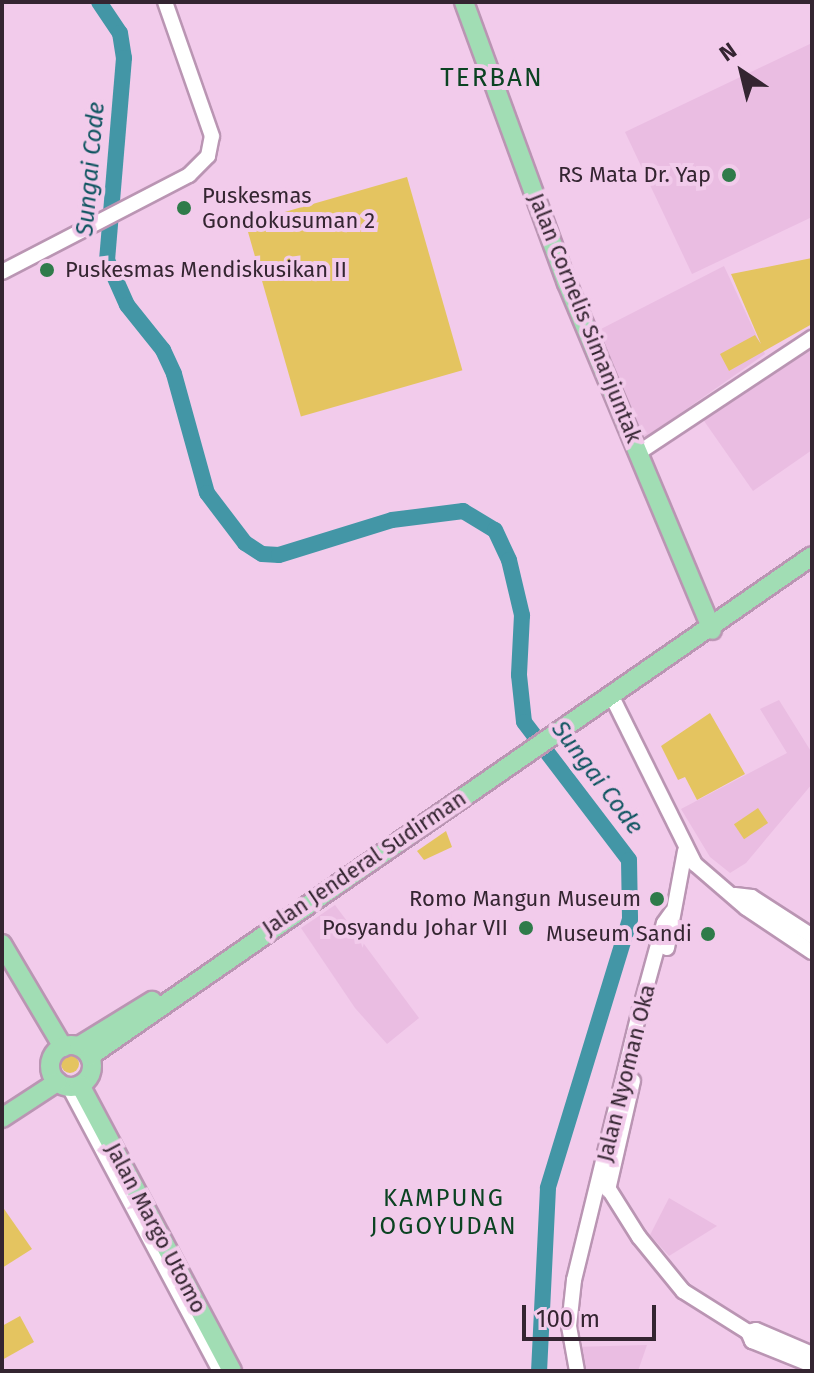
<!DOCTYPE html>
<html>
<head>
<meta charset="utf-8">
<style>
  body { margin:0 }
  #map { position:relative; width:814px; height:1373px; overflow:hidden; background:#f2cbeb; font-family:"Fira Sans",sans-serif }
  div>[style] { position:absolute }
  .built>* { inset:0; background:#eabde2 }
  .green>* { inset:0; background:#e4c460; transform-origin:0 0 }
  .round { border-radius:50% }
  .river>* { height:16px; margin:-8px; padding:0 8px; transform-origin:8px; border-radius:8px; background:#4396a6 }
  .roads { filter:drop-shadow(2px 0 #ba95b3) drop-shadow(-2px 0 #ba95b3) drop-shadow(0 2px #ba95b3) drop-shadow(0 -2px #ba95b3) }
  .minor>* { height:14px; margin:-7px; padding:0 7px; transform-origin:7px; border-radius:7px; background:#fff }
  .major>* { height:18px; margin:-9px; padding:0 9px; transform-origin:9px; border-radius:9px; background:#a1ddb4 }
  .major>.ring { margin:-9px; padding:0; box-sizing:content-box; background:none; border:18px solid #a1ddb4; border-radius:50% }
  .dots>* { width:22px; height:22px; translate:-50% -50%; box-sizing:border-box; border:4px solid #f2cbeb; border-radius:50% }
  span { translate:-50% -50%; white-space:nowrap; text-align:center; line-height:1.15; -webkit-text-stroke:8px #f2cbeb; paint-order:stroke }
  .poi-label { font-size:22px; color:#342531 }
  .right { translate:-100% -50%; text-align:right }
  .left { translate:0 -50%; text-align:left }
  .street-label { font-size:22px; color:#342531 }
  .water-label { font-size:24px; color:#0e5460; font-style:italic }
  .neighbourhood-label { font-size:24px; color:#0b4322; letter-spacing:2px }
  .quarter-label { font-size:26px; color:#0b4322; letter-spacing:2px }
  .frame { position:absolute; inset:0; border:4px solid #342531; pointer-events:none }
  .north { position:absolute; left:702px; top:32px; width:80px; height:80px; -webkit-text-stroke:6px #f2cbeb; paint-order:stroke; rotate:325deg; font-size:22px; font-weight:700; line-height:32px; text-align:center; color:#342531 }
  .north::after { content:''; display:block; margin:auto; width:28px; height:36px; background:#342531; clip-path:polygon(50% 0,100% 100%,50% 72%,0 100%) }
  .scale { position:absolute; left:522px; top:1305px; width:134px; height:36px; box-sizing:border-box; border:4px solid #342531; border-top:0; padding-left:10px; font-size:24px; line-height:28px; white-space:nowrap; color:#342531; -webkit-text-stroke:6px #f2cbeb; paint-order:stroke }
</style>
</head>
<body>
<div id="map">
  <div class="built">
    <div style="clip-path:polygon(812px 43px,812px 217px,692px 274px,625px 132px)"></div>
    <div style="clip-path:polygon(724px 266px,765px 354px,642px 440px,597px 331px)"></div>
    <div style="clip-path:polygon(812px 349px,812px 450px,753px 491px,702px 418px)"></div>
    <div style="clip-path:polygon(779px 700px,812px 753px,812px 784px,746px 863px,730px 873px,710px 857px,681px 809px,787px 753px,760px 709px)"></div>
    <div style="clip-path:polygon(335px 905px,419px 1018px,387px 1044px,355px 1008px,301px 928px)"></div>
    <div style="clip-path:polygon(669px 1198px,717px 1226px,669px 1256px,650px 1235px)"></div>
    <div style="clip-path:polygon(647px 1345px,638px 1371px,577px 1371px,571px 1347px)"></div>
  </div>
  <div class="green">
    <div style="left:407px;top:177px;width:201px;height:168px;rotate:74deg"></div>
    <div style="clip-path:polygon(812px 258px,812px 324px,729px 371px,720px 354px,755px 335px,761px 344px,731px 274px)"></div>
    <div style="clip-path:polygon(710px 713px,745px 774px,697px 800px,685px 777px,678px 780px,661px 746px)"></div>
    <div style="left:758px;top:808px;width:18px;height:29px;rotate:56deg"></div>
    <div style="clip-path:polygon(446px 831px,452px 847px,424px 860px,417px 851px)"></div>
    <div class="round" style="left:61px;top:1055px;width:18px;height:18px"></div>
    <div style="clip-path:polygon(2px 1206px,32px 1249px,2px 1268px)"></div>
    <div style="clip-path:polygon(20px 1316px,34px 1342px,2px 1360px,2px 1326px)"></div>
  </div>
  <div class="river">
    <div style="left:99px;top:2px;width:37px;rotate:56deg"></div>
    <div style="left:120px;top:33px;width:25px;rotate:81deg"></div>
    <div style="left:124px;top:58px;width:203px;rotate:94.8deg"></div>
    <div style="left:107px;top:260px;width:49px;rotate:66deg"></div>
    <div style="left:127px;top:305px;width:58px;rotate:51.3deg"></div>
    <div style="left:163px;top:350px;width:26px;rotate:65deg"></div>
    <div style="left:174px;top:374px;width:123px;rotate:74.5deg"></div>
    <div style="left:207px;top:493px;width:63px;rotate:52.8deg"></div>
    <div style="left:245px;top:543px;width:20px;rotate:33deg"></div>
    <div style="left:262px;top:554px;width:17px;rotate:3deg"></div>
    <div style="left:279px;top:555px;width:118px;rotate:-17.2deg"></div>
    <div style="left:392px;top:520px;width:72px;rotate:-7.2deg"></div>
    <div style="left:463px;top:511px;width:37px;rotate:31deg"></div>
    <div style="left:495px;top:530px;width:33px;rotate:65deg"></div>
    <div style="left:509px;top:560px;width:57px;rotate:76.7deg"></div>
    <div style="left:522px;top:615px;width:60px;rotate:92.9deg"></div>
    <div style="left:519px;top:675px;width:47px;rotate:83.9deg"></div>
    <div style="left:524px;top:722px;width:173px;rotate:52.7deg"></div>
    <div style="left:629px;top:860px;width:59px;rotate:89deg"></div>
    <div style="left:630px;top:919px;width:281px;rotate:107deg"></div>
    <div style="left:548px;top:1188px;width:183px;rotate:92.8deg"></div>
  </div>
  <div class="roads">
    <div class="minor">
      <div style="left:2px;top:272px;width:211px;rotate:-27.4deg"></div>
      <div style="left:189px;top:175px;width:27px;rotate:-45deg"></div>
      <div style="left:208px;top:156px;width:20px;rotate:-79deg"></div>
      <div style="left:212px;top:136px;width:142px;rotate:-109.3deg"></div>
      <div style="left:638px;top:453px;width:209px;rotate:-33.5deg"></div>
      <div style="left:613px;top:699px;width:184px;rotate:63.6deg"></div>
      <div style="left:695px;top:864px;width:67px;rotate:40.8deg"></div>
      <div style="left:746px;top:908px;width:79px;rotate:33.7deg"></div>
      <div style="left:735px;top:895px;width:17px;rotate:7deg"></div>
      <div style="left:752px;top:897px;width:72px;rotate:33deg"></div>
      <div style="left:667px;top:948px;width:99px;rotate:-79.5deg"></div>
      <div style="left:69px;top:1087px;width:322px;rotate:62deg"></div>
      <div style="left:605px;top:1183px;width:64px;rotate:57.8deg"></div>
      <div style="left:639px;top:1237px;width:70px;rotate:50.8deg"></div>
      <div style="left:683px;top:1291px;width:77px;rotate:32.2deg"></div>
      <div style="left:748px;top:1332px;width:10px;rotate:66deg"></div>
      <div style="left:752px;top:1341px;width:65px;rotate:21.8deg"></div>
      <div style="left:608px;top:1190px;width:112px;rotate:-77.1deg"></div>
      <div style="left:748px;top:1332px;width:8px;rotate:-14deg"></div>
      <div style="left:756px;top:1330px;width:61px;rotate:23.2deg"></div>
      <div style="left:577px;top:1371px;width:46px;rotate:-100.1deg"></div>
      <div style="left:569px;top:1326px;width:46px;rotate:-83.8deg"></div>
      <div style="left:574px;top:1280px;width:278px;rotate:-76.3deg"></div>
      <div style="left:640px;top:1010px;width:90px;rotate:-74.6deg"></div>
      <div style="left:664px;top:923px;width:14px;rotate:-54deg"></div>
    </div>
    <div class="major">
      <div style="left:464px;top:2px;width:299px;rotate:69.9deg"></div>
      <div style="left:567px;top:283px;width:376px;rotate:67.3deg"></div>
      <div style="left:2px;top:944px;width:120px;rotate:59.4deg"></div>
      <div class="ring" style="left:50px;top:1045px;width:24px;height:24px"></div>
      <div style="left:79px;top:1046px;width:86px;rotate:-31.7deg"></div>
      <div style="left:90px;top:1056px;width:878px;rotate:-34.7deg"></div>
      <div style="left:80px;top:1085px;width:324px;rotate:62deg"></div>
      <div style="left:2px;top:1118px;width:66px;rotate:-33.2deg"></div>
    </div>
  </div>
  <div class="dots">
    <div style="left:729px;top:175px;background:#2f7b4a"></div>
    <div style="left:184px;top:208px;background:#2f7b4a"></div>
    <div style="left:47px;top:270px;background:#2f7b4a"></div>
    <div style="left:657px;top:899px;background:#2f7b4a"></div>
    <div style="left:526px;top:928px;background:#2f7b4a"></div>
    <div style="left:708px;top:934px;background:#2f7b4a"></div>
  </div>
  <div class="poi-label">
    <span class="right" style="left:711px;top:175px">RS Mata Dr. Yap</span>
    <span class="left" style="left:202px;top:208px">Puskesmas<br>Gondokusuman 2</span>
    <span class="left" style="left:65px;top:270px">Puskesmas Mendiskusikan II</span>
    <span class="right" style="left:641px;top:899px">Romo Mangun Museum</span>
    <span class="right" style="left:508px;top:928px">Posyandu Johar VII</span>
    <span class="right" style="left:692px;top:934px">Museum Sandi</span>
  </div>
  <div class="street-label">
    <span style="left:585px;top:318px;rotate:68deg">Jalan Cornelis Simanjuntak</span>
    <span style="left:364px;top:863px;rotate:-34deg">Jalan Jenderal Sudirman</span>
    <span style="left:626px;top:1073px;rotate:-76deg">Jalan Nyoman Oka</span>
    <span style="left:156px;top:1228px;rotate:62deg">Jalan Margo Utomo</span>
  </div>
  <div class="water-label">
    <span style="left:91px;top:169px;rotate:-85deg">Sungai Code</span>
    <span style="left:597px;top:778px;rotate:53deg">Sungai Code</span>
  </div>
  <div class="neighbourhood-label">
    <span style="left:444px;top:1213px">KAMPUNG<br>JOGOYUDAN</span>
  </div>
  <div class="quarter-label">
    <span style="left:492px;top:78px">TERBAN</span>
  </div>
  <div class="frame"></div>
  <div class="north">N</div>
  <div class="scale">100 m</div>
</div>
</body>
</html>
